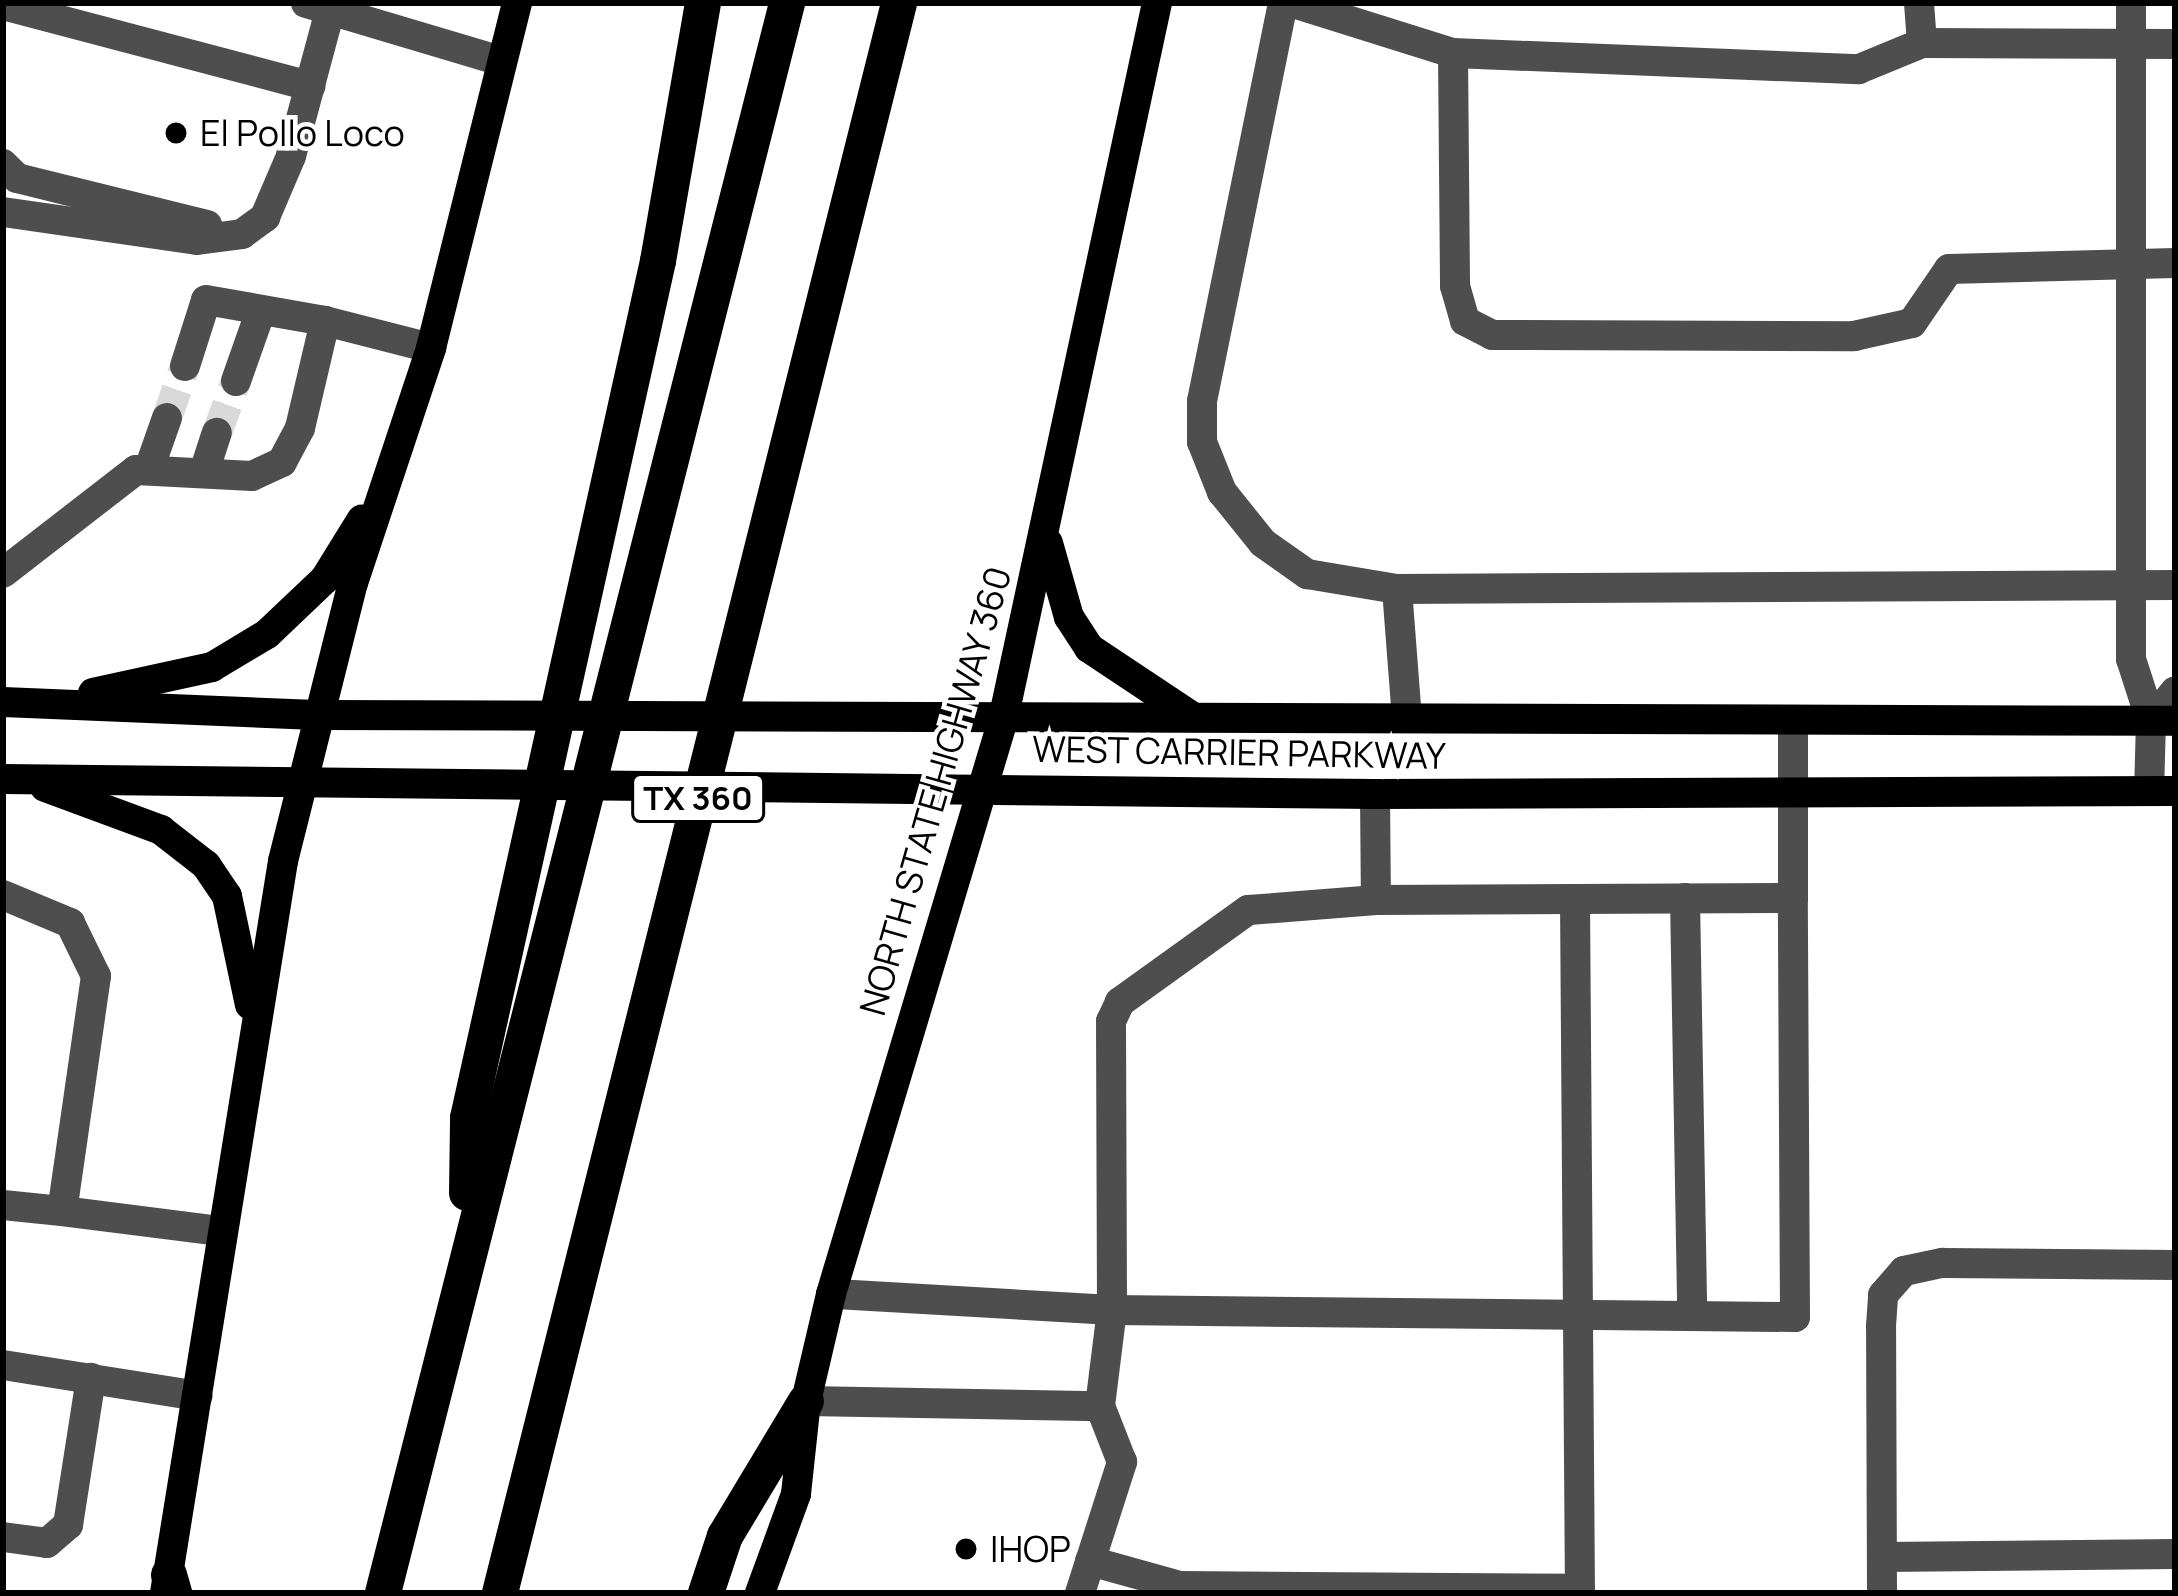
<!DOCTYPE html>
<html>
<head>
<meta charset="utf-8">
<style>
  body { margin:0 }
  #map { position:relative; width:2178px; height:1596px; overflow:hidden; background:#fff; font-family:Manrope,sans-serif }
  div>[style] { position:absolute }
  .minor-tunnel>* { height:30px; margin-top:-15px; transform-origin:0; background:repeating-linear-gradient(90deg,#d9d9d9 0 30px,transparent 0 45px) }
  .minor>* { height:30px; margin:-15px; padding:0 15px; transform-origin:15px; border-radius:15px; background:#4e4e4e }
  .major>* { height:30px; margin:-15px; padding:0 15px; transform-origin:15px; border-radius:15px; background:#000 }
  .highway>* { height:36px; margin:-18px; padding:0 18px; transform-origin:18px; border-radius:18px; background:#000 }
  .dots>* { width:33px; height:33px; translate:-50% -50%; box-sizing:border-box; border:6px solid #fff; border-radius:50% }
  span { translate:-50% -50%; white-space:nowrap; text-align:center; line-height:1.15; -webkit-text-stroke:9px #fff; paint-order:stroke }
  .shield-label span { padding:3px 9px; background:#fff; border:3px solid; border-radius:9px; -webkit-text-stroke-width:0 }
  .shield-label { font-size:33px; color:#000; font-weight:700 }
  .poi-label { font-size:36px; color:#000 }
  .left { translate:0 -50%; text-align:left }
  .street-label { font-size:36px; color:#000 }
  .frame { position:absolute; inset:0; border:6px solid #000; pointer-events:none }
</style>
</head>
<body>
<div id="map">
  <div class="minor-tunnel">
    <div style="left:167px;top:418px;width:55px;rotate:-70.9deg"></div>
    <div style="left:217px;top:433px;width:55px;rotate:-69.9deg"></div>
  </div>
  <div class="minor">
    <div style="left:306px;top:3px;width:203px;rotate:16.6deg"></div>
    <div style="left:1283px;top:3px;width:406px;rotate:101.5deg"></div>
    <div style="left:1202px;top:401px;width:41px;rotate:90deg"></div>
    <div style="left:1202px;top:442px;width:54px;rotate:68.2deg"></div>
    <div style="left:1222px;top:492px;width:65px;rotate:51.2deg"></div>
    <div style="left:1263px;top:543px;width:54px;rotate:35.2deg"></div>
    <div style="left:1307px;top:574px;width:91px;rotate:9.5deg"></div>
    <div style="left:1397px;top:589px;width:129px;rotate:85.6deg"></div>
    <div style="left:1293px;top:3px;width:168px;rotate:17.4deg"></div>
    <div style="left:1453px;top:53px;width:233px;rotate:89.5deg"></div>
    <div style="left:1455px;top:286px;width:36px;rotate:74deg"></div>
    <div style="left:1465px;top:321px;width:30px;rotate:27deg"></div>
    <div style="left:1492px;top:335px;width:362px;rotate:0.2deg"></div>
    <div style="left:1854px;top:336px;width:59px;rotate:-12.6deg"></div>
    <div style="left:1912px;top:323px;width:65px;rotate:-55.6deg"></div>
    <div style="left:1949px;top:269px;width:226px;rotate:-1.5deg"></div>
    <div style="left:2131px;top:3px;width:656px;rotate:90deg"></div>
    <div style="left:2131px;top:659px;width:65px;rotate:72.1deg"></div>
    <div style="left:2151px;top:721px;width:70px;rotate:91.6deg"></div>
    <div style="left:3px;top:5px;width:318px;rotate:14.8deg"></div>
    <div style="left:1922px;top:43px;width:253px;rotate:0.2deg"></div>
    <div style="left:1453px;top:53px;width:406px;rotate:2.3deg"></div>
    <div style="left:1859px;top:69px;width:68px;rotate:-22.4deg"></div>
    <div style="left:1922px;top:43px;width:40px;rotate:-94.3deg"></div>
    <div style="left:3px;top:164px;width:20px;rotate:45deg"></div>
    <div style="left:17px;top:178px;width:196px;rotate:13.9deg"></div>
    <div style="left:3px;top:212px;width:196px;rotate:8.2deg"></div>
    <div style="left:197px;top:240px;width:45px;rotate:-7.6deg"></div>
    <div style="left:242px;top:234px;width:29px;rotate:-36deg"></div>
    <div style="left:265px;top:217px;width:66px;rotate:-66.9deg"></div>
    <div style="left:291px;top:156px;width:158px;rotate:-75deg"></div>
    <div style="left:185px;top:366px;width:69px;rotate:-72.3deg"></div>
    <div style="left:206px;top:300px;width:121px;rotate:10deg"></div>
    <div style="left:236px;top:381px;width:75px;rotate:-70.6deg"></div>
    <div style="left:149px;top:469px;width:54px;rotate:-70.6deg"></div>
    <div style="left:205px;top:469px;width:38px;rotate:-72deg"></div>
    <div style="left:3px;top:573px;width:168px;rotate:-37.8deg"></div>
    <div style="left:136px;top:470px;width:116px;rotate:3deg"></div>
    <div style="left:252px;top:476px;width:33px;rotate:-25deg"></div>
    <div style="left:282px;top:462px;width:38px;rotate:-62deg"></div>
    <div style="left:300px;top:428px;width:110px;rotate:-76.8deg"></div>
    <div style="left:325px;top:321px;width:109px;rotate:14.3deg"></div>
    <div style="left:1397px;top:589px;width:778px;rotate:-0.29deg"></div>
    <div style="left:2151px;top:721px;width:38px;rotate:-51deg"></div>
    <div style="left:1375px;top:794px;width:106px;rotate:89.5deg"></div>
    <div style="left:1376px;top:900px;width:128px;rotate:175.5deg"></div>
    <div style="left:1248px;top:910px;width:158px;rotate:144.3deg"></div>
    <div style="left:1120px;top:1002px;width:21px;rotate:115deg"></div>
    <div style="left:1111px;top:1021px;width:289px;rotate:89.8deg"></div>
    <div style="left:1112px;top:1310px;width:683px;rotate:0.59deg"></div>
    <div style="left:1795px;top:1317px;width:419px;rotate:-90.3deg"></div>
    <div style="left:3px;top:895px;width:73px;rotate:22.7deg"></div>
    <div style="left:70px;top:923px;width:59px;rotate:63.9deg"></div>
    <div style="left:96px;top:976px;width:237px;rotate:98.2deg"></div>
    <div style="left:62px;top:1211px;width:160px;rotate:7.2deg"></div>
    <div style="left:1685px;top:898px;width:418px;rotate:89deg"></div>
    <div style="left:1575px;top:899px;width:694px;rotate:89.59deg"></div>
    <div style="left:1376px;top:900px;width:417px;rotate:-0.3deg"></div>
    <div style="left:1793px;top:898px;width:178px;rotate:-90deg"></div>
    <div style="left:3px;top:1205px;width:59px;rotate:5.8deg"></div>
    <div style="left:3px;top:1365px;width:197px;rotate:9deg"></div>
    <div style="left:806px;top:1401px;width:294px;rotate:1deg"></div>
    <div style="left:1100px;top:1406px;width:97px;rotate:-82.9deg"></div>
    <div style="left:1112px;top:1310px;width:281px;rotate:-176.7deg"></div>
    <div style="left:3px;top:1537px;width:44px;rotate:7.8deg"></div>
    <div style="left:47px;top:1543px;width:28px;rotate:-41deg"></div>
    <div style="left:68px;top:1525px;width:149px;rotate:-81.1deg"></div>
    <div style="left:1883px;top:1557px;width:292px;rotate:-0.6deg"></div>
    <div style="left:1090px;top:1561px;width:93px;rotate:15.5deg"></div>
    <div style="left:1180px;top:1586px;width:400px;rotate:0.4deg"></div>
    <div style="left:1080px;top:1593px;width:138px;rotate:-72.2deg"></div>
    <div style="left:1122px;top:1462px;width:60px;rotate:-111.4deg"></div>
    <div style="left:1882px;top:1593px;width:267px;rotate:-90.2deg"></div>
    <div style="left:1881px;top:1326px;width:31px;rotate:-86deg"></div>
    <div style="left:1883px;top:1295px;width:32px;rotate:-49deg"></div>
    <div style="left:1904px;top:1271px;width:40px;rotate:-12deg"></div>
    <div style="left:1943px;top:1263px;width:232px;rotate:0.5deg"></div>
  </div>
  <div class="major">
    <div style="left:1048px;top:543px;width:77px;rotate:74.2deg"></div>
    <div style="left:1069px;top:617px;width:37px;rotate:57deg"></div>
    <div style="left:1089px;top:648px;width:125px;rotate:33.6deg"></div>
    <div style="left:93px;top:693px;width:122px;rotate:-12.3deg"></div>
    <div style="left:212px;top:667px;width:64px;rotate:-31deg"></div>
    <div style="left:267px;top:634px;width:80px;rotate:-43.5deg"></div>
    <div style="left:325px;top:579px;width:70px;rotate:-58.3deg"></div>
    <div style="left:3px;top:702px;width:313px;rotate:2.4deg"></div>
    <div style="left:316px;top:715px;width:1859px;rotate:0.18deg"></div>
    <div style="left:3px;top:779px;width:1372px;rotate:0.63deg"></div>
    <div style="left:1375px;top:794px;width:800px;rotate:-0.21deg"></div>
    <div style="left:45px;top:787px;width:124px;rotate:20.3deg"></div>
    <div style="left:161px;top:830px;width:57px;rotate:37.9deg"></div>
    <div style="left:206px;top:865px;width:37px;rotate:56deg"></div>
    <div style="left:227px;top:896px;width:111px;rotate:78.1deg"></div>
    <div style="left:165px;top:1593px;width:741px;rotate:-80.84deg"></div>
    <div style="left:283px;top:861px;width:287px;rotate:-75.9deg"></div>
    <div style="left:353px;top:583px;width:248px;rotate:-71.6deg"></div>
    <div style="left:431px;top:348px;width:356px;rotate:-76deg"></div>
    <div style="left:760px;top:1593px;width:105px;rotate:-70deg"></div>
    <div style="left:796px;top:1494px;width:94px;rotate:-83.9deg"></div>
    <div style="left:806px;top:1401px;width:110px;rotate:-76.8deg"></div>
    <div style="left:831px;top:1294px;width:599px;rotate:-73.32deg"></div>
    <div style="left:1003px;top:720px;width:733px;rotate:-77.88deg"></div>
  </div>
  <div class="highway">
    <div style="left:467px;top:1193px;width:75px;rotate:-89.2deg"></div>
    <div style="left:468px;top:1118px;width:878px;rotate:-77.5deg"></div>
    <div style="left:658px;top:261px;width:262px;rotate:-80.1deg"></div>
    <div style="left:169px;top:1575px;width:19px;rotate:74deg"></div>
    <div style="left:383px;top:1593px;width:1641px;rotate:-75.74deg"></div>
    <div style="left:500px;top:1593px;width:1639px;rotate:-75.91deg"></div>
    <div style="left:706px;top:1593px;width:60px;rotate:-71.6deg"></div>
    <div style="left:725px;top:1536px;width:157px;rotate:-59deg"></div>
  </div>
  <div class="dots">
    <div style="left:176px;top:133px;background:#000"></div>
    <div style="left:966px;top:1549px;background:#000"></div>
  </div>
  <div class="shield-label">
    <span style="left:698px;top:798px">TX 360</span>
  </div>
  <div class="poi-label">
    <span class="left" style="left:200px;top:133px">El Pollo Loco</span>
    <span class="left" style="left:990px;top:1549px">IHOP</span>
  </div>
  <div class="street-label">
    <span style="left:1239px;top:752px;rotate:1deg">WEST CARRIER PARKWAY</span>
    <span style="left:935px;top:791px;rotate:-74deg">NORTH STATE HIGHWAY 360</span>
  </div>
  <div class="frame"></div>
</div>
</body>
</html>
